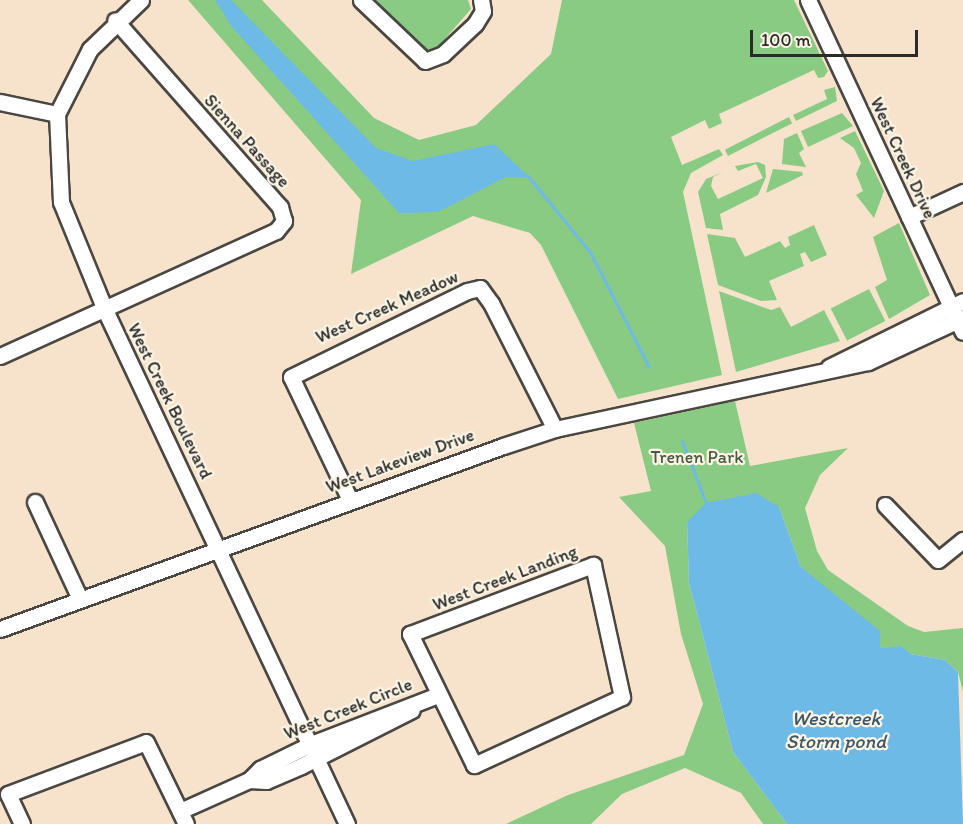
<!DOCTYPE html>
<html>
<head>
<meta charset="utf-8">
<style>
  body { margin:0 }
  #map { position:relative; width:963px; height:824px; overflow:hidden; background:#f7e3cb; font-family:Itim,sans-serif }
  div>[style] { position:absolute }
  .green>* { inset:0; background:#89cb83; transform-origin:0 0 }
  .water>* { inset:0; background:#6ebae7 }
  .stream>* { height:3px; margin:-1.5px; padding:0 1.5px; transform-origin:1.5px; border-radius:1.5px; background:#6ebae7 }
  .roads { filter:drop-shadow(2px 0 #4a4743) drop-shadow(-2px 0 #4a4743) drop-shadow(0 2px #4a4743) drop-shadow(0 -2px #4a4743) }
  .minor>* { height:15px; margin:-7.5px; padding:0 7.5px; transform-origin:7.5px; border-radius:7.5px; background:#fff }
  span { translate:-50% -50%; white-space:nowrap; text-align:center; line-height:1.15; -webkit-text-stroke:4.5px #fcf5e5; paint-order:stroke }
  .street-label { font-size:18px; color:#2b2b2b }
  .park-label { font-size:18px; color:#475b45 }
  .water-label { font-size:20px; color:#3f5663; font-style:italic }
  .scale { position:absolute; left:750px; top:30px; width:168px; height:27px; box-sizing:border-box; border:3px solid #2b2b2b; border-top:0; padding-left:8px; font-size:18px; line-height:21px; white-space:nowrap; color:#2b2b2b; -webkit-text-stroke:4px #fcf5e5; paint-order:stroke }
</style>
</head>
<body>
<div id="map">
  <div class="green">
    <div style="clip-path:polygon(188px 0,262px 0,374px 118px,419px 140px,476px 125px,551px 54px,562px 0,794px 0,828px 71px,824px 77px,818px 78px,814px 70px,719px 114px,722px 123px,709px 129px,705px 120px,671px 137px,682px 165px,719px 149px,723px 155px,691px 173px,683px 192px,722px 375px,618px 399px,541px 245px,530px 233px,473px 216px,351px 274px,361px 200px)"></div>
    <div style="clip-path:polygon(376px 0,468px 0,471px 9px,437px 48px,424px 52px)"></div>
    <div style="clip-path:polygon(835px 87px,837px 101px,796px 121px,793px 115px,827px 99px,824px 90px)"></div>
    <div style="clip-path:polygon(842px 113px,853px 126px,808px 147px,801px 131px)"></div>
    <div style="left:789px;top:117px;width:7px;height:72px;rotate:63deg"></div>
    <div style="clip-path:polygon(855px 131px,884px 191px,874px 218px,856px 195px,863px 191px,856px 174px,861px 163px,854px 148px,840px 138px)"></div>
    <div style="clip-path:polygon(797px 133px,804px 149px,799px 153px,806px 167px,782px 164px,784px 139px)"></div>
    <div style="clip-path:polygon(758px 162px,765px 165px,766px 177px,758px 195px,720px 214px,723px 230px,706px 228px,698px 192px,706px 179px,723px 172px,713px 177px,711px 186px,718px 199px,763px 178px,756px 164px,738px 171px,735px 166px)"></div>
    <div style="clip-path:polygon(773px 169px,802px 172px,803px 175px,766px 193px)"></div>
    <div style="clip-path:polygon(899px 223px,930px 295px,889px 319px,875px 287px,887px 280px,873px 237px)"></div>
    <div style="clip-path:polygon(814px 225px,827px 255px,811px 262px,805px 252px,800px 254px,804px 266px,769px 281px,777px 300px,761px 301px,718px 285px,707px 234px,735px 238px,745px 257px,780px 241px,785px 248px,790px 245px,788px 237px)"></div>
    <div style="left:869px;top:289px;width:36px;height:43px;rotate:63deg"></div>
    <div style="clip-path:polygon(719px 291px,771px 310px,780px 307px,791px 327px,824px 310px,840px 341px,736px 372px)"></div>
    <div style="clip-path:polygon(735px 401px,750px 466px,848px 448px,820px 475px,805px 508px,817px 551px,828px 570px,908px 626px,924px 632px,963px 628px,963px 692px,958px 672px,945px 660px,911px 654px,901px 647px,880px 648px,801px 567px,779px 507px,687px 522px,689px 583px,733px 752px,787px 824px,763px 824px,741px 793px,685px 768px,622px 794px,591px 824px,506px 824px,568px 795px,684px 755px,703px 704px,681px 634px,665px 546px,619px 497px,651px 491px,634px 423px)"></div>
  </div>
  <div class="water">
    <div style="clip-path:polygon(215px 0,231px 0,376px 148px,413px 161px,494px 144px,529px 177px,506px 177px,438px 212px,399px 213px,231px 26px)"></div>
    <div style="clip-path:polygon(756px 493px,779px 507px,801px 567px,880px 631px,880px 648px,901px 646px,911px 654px,945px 660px,958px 672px,963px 824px,787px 824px,733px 752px,689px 583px,687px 522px,706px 503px)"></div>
  </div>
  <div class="stream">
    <div style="left:527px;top:175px;width:99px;rotate:50.7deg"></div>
    <div style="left:590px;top:252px;width:129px;rotate:62.8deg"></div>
    <div style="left:682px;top:441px;width:66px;rotate:68.8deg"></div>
  </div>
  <div class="roads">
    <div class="minor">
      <div style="left:141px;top:0;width:71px;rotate:136.1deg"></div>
      <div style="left:90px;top:49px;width:73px;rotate:116.9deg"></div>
      <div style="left:57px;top:114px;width:88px;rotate:87.4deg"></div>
      <div style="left:61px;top:202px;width:117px;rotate:67.8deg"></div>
      <div style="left:105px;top:310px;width:568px;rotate:64.79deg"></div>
      <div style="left:361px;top:0;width:88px;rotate:43.6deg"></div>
      <div style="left:425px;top:61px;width:19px;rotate:-21deg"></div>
      <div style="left:443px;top:54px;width:44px;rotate:-43.2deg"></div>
      <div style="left:475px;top:24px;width:15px;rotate:-58deg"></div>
      <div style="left:483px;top:11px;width:11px;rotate:-100deg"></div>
      <div style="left:808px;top:0;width:366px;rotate:65deg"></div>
      <div style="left:0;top:102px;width:58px;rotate:11.9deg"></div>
      <div style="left:909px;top:217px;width:60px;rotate:-24.8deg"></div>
      <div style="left:0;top:356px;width:303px;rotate:-24.4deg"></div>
      <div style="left:276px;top:231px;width:13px;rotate:-51deg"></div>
      <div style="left:284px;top:221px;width:15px;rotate:-106deg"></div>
      <div style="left:280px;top:207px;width:249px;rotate:-131.4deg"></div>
      <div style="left:829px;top:367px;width:149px;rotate:-26.2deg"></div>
      <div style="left:350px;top:500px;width:136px;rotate:-115.6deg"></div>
      <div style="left:291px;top:377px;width:196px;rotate:-26deg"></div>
      <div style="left:467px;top:291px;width:13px;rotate:-13deg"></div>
      <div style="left:480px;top:288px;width:19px;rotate:54deg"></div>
      <div style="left:491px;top:303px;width:141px;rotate:63.1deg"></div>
      <div style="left:35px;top:502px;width:107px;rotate:65.1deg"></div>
      <div style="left:885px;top:505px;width:76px;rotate:46.1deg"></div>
      <div style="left:938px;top:560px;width:32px;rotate:-39deg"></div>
      <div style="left:593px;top:565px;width:135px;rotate:77.6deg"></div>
      <div style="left:622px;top:697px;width:163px;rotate:155.3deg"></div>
      <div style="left:474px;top:765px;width:146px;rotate:-116deg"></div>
      <div style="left:410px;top:634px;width:196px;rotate:-20.7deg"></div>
      <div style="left:0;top:629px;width:535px;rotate:-19.99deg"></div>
      <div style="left:503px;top:446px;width:55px;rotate:-18.1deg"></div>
      <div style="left:555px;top:429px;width:320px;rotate:-12.1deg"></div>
      <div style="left:868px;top:362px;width:105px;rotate:-24.9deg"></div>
      <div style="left:249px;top:780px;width:17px;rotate:3deg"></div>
      <div style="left:266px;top:781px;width:38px;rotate:-23deg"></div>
      <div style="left:301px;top:766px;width:124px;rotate:-26.8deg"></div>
      <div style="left:180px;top:811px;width:76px;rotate:-24.2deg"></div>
      <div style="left:249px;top:780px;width:16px;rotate:-45deg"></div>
      <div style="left:260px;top:769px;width:57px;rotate:-26.1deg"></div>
      <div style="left:311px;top:744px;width:136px;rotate:-21.1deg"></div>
      <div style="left:22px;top:824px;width:33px;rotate:-115deg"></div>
      <div style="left:8px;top:794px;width:147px;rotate:-20.6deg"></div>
      <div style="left:146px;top:742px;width:91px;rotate:64deg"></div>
    </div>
  </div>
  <div class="street-label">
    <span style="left:247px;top:141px;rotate:48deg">Sienna Passage</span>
    <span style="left:903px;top:158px;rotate:65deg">West Creek Drive</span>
    <span style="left:387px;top:307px;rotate:-24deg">West Creek Meadow</span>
    <span style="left:170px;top:401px;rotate:64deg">West Creek Boulevard</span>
    <span style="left:400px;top:461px;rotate:-20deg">West Lakeview Drive</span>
    <span style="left:505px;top:578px;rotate:-21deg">West Creek Landing</span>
    <span style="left:348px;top:709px;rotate:-22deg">West Creek Circle</span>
  </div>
  <div class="park-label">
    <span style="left:697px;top:457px">Trenen Park</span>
  </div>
  <div class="water-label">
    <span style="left:836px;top:730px">Westcreek<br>Storm pond</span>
  </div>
  <div class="scale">100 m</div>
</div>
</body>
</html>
